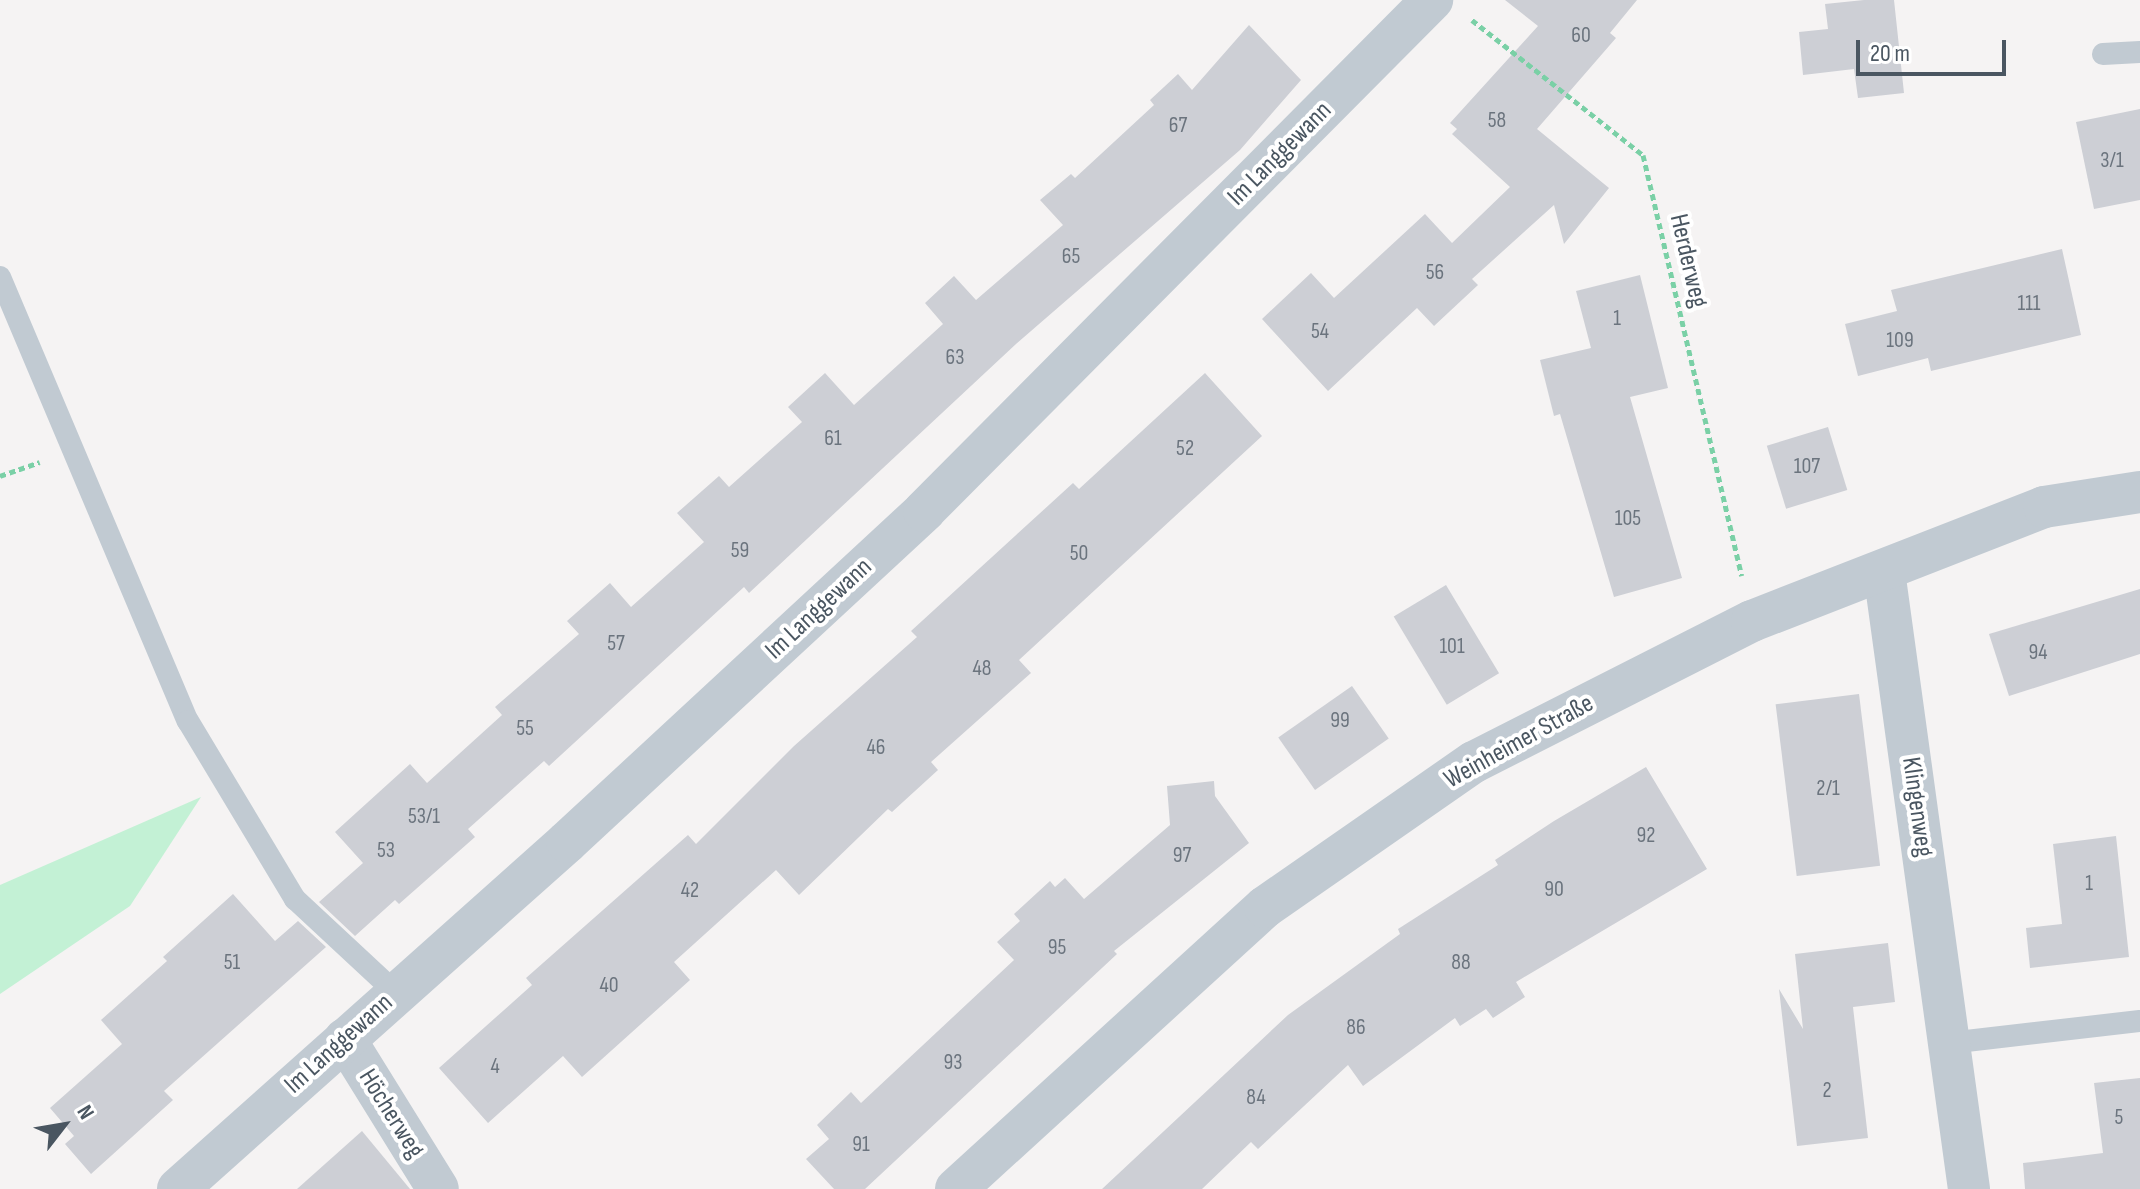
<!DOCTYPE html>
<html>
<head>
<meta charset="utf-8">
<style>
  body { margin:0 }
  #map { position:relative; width:2140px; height:1189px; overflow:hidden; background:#f5f3f3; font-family:"Sofia Sans Condensed",sans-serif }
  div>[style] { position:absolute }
  .green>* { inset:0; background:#c3f1d5 }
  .building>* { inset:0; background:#cdcfd5; transform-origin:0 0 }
  .path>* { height:5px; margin-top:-2.5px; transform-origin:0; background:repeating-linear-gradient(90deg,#7ad0a6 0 6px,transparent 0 10px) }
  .service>* { height:22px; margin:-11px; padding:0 11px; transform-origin:11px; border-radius:11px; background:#c1cad2 }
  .minor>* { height:42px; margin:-21px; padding:0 21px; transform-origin:21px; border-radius:21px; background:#c1cad2 }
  span { translate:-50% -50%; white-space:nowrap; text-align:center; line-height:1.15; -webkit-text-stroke:8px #fff; paint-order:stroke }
  .number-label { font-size:22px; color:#6b747e }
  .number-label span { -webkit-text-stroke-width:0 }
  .street-label { font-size:26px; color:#4a5661 }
  .north { position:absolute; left:24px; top:1085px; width:80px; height:80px; -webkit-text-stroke:6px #fff; paint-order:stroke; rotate:59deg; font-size:22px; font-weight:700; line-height:32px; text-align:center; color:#4a5661 }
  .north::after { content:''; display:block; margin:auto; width:28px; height:36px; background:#4a5661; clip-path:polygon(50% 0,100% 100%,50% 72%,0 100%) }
  .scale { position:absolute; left:1856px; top:40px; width:150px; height:36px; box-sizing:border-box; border:4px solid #4a5661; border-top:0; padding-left:10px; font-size:24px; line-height:28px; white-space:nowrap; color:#4a5661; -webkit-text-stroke:6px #fff; paint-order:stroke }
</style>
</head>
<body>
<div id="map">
  <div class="green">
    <div style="clip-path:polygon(201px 797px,130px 906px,0 994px,0 885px)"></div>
  </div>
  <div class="building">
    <div style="clip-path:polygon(1505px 0,1637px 0,1610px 33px,1616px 38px,1537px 129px,1609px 188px,1564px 244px,1554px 205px,1472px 279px,1478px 285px,1434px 326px,1417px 308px,1328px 391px,1262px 319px,1311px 273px,1334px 298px,1425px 214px,1452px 243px,1510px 187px,1452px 134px,1457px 129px,1450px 123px,1538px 26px)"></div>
    <div style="clip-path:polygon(1864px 0,1894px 0,1904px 93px,1858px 98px,1854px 69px,1803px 75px,1799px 32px,1828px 29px,1825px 4px)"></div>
    <div style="clip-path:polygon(1249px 25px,1301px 80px,1240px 150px,1016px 344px,749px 593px,744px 587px,549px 766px,544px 761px,468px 829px,475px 837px,399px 904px,395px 900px,355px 936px,319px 902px,363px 863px,335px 832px,410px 764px,427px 783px,502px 715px,495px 707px,579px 634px,567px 621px,610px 583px,631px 607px,704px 542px,677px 513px,719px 476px,729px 487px,802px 422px,788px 407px,825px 373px,854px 405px,943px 324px,925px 303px,954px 276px,976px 300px,1063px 225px,1040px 200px,1071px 174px,1075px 178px,1154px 105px,1150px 100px,1178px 74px,1192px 90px)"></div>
    <div style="clip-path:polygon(2140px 109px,2140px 200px,2094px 209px,2076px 122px)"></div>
    <div style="clip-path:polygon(2062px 249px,2081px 335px,1931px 371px,1928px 358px,1858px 376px,1845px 324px,1897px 311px,1891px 290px)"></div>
    <div style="clip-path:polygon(1640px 275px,1668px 388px,1630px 397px,1682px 578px,1614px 597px,1560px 414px,1554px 416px,1540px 360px,1591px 348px,1576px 291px)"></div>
    <div style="clip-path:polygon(1205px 373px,1262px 436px,1019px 660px,1031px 673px,931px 762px,938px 770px,892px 812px,888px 809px,799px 895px,776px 870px,674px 962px,690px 980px,582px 1077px,563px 1056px,488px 1123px,439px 1068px,532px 985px,526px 978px,688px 835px,696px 844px,794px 746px,917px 637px,911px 631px,1073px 483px,1079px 489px)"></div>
    <div style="left:1828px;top:427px;width:66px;height:64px;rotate:73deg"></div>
    <div style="left:1446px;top:585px;width:103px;height:61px;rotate:59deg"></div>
    <div style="clip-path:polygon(2140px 589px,2140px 654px,2009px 696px,1989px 634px)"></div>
    <div style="left:1352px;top:686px;width:64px;height:90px;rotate:55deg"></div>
    <div style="left:1859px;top:694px;width:173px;height:84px;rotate:83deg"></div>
    <div style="clip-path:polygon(1646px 767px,1707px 869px,1516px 982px,1525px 997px,1493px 1018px,1486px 1009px,1460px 1026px,1455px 1018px,1363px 1086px,1348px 1065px,1258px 1149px,1251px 1142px,1202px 1189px,1102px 1189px,1288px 1015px,1400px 934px,1398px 929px,1498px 865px,1495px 860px,1554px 821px)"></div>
    <div style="clip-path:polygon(1214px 781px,1215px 796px,1249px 843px,1114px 951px,1117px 954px,865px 1189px,834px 1189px,806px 1159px,829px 1139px,817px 1125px,851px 1092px,861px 1103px,1014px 960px,997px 942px,1020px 921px,1014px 914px,1050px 881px,1055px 887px,1065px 878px,1084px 899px,1170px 825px,1167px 786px)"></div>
    <div style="clip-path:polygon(2116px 836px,2129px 957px,2030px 968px,2026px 928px,2062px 924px,2053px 844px)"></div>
    <div style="clip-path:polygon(233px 894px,275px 941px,298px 921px,326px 947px,164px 1091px,173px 1100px,91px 1174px,65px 1144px,74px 1136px,50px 1108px,122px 1044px,101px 1020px,167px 961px,163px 957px)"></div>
    <div style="clip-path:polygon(1888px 943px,1895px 1002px,1853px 1007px,1868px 1138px,1797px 1146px,1779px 989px,1803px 1029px,1795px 954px)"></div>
    <div style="clip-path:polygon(2140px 1078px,2140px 1189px,2025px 1189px,2023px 1163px,2103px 1153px,2094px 1083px)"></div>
    <div style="clip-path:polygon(362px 1131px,410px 1189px,297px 1189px)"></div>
  </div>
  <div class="path">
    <div style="left:1472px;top:20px;width:218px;rotate:38.3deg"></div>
    <div style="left:1643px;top:155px;width:432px;rotate:76.8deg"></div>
    <div style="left:0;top:476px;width:42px;rotate:-19.3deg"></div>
  </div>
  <div class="service">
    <div style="left:2103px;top:54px;width:37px;rotate:-3deg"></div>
    <div style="left:0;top:277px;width:482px;rotate:67.1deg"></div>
    <div style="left:188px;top:721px;width:208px;rotate:59deg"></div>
    <div style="left:295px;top:899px;width:138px;rotate:42.9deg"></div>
    <div style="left:1949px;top:1043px;width:192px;rotate:-6.6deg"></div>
  </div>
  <div class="minor">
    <div style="left:1884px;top:571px;width:624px;rotate:82.17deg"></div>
    <div style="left:345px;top:1039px;width:176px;rotate:58.2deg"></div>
    <div style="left:178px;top:1189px;width:521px;rotate:-41.73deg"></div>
    <div style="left:567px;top:842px;width:487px;rotate:-42.8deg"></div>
    <div style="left:924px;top:511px;width:721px;rotate:-45.17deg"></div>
    <div style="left:956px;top:1189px;width:418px;rotate:-42.4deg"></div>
    <div style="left:1265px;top:907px;width:254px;rotate:-34.8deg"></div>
    <div style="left:1474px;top:762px;width:312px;rotate:-26.9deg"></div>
    <div style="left:1752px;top:621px;width:313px;rotate:-21.3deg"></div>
    <div style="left:2044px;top:507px;width:97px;rotate:-8.9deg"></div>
  </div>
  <div class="number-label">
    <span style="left:1581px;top:36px">60</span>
    <span style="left:1497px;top:121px">58</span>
    <span style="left:1178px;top:126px">67</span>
    <span style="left:2112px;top:161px">3/1</span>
    <span style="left:1071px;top:257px">65</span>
    <span style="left:1435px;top:273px">56</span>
    <span style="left:2029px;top:304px">111</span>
    <span style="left:1617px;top:319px">1</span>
    <span style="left:1320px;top:332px">54</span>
    <span style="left:1900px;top:341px">109</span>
    <span style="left:955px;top:358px">63</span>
    <span style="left:833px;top:439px">61</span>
    <span style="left:1185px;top:449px">52</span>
    <span style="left:1807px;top:467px">107</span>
    <span style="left:1628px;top:519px">105</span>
    <span style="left:740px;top:551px">59</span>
    <span style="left:1079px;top:554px">50</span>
    <span style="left:616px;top:644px">57</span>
    <span style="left:1452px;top:647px">101</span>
    <span style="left:2038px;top:653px">94</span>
    <span style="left:982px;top:669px">48</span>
    <span style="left:1340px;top:721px">99</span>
    <span style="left:525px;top:729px">55</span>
    <span style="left:876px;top:748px">46</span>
    <span style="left:1828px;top:789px">2/1</span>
    <span style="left:424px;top:817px">53/1</span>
    <span style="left:1646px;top:836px">92</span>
    <span style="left:386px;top:851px">53</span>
    <span style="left:1182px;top:856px">97</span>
    <span style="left:2089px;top:884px">1</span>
    <span style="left:1554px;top:890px">90</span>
    <span style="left:690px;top:891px">42</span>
    <span style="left:1057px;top:948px">95</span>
    <span style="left:232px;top:963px">51</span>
    <span style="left:1461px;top:963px">88</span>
    <span style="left:609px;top:986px">40</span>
    <span style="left:1356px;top:1028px">86</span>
    <span style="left:953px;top:1063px">93</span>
    <span style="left:495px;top:1067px">4</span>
    <span style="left:1827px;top:1091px">2</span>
    <span style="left:1256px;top:1098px">84</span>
    <span style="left:2119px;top:1118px">5</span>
    <span style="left:861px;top:1145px">91</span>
  </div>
  <div class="street-label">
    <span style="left:1280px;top:154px;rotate:-45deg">Im Langgewann</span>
    <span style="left:1688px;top:261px;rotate:77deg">Herderweg</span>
    <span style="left:819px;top:609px;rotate:-43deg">Im Langgewann</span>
    <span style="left:1519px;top:742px;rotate:-29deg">Weinheimer Straße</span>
    <span style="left:1917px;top:807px;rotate:82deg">Klingenweg</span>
    <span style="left:339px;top:1044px;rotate:-42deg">Im Langgewann</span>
    <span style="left:391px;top:1114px;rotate:58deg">Höcherweg</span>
  </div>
  <div class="north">N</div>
  <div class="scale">20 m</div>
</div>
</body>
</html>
